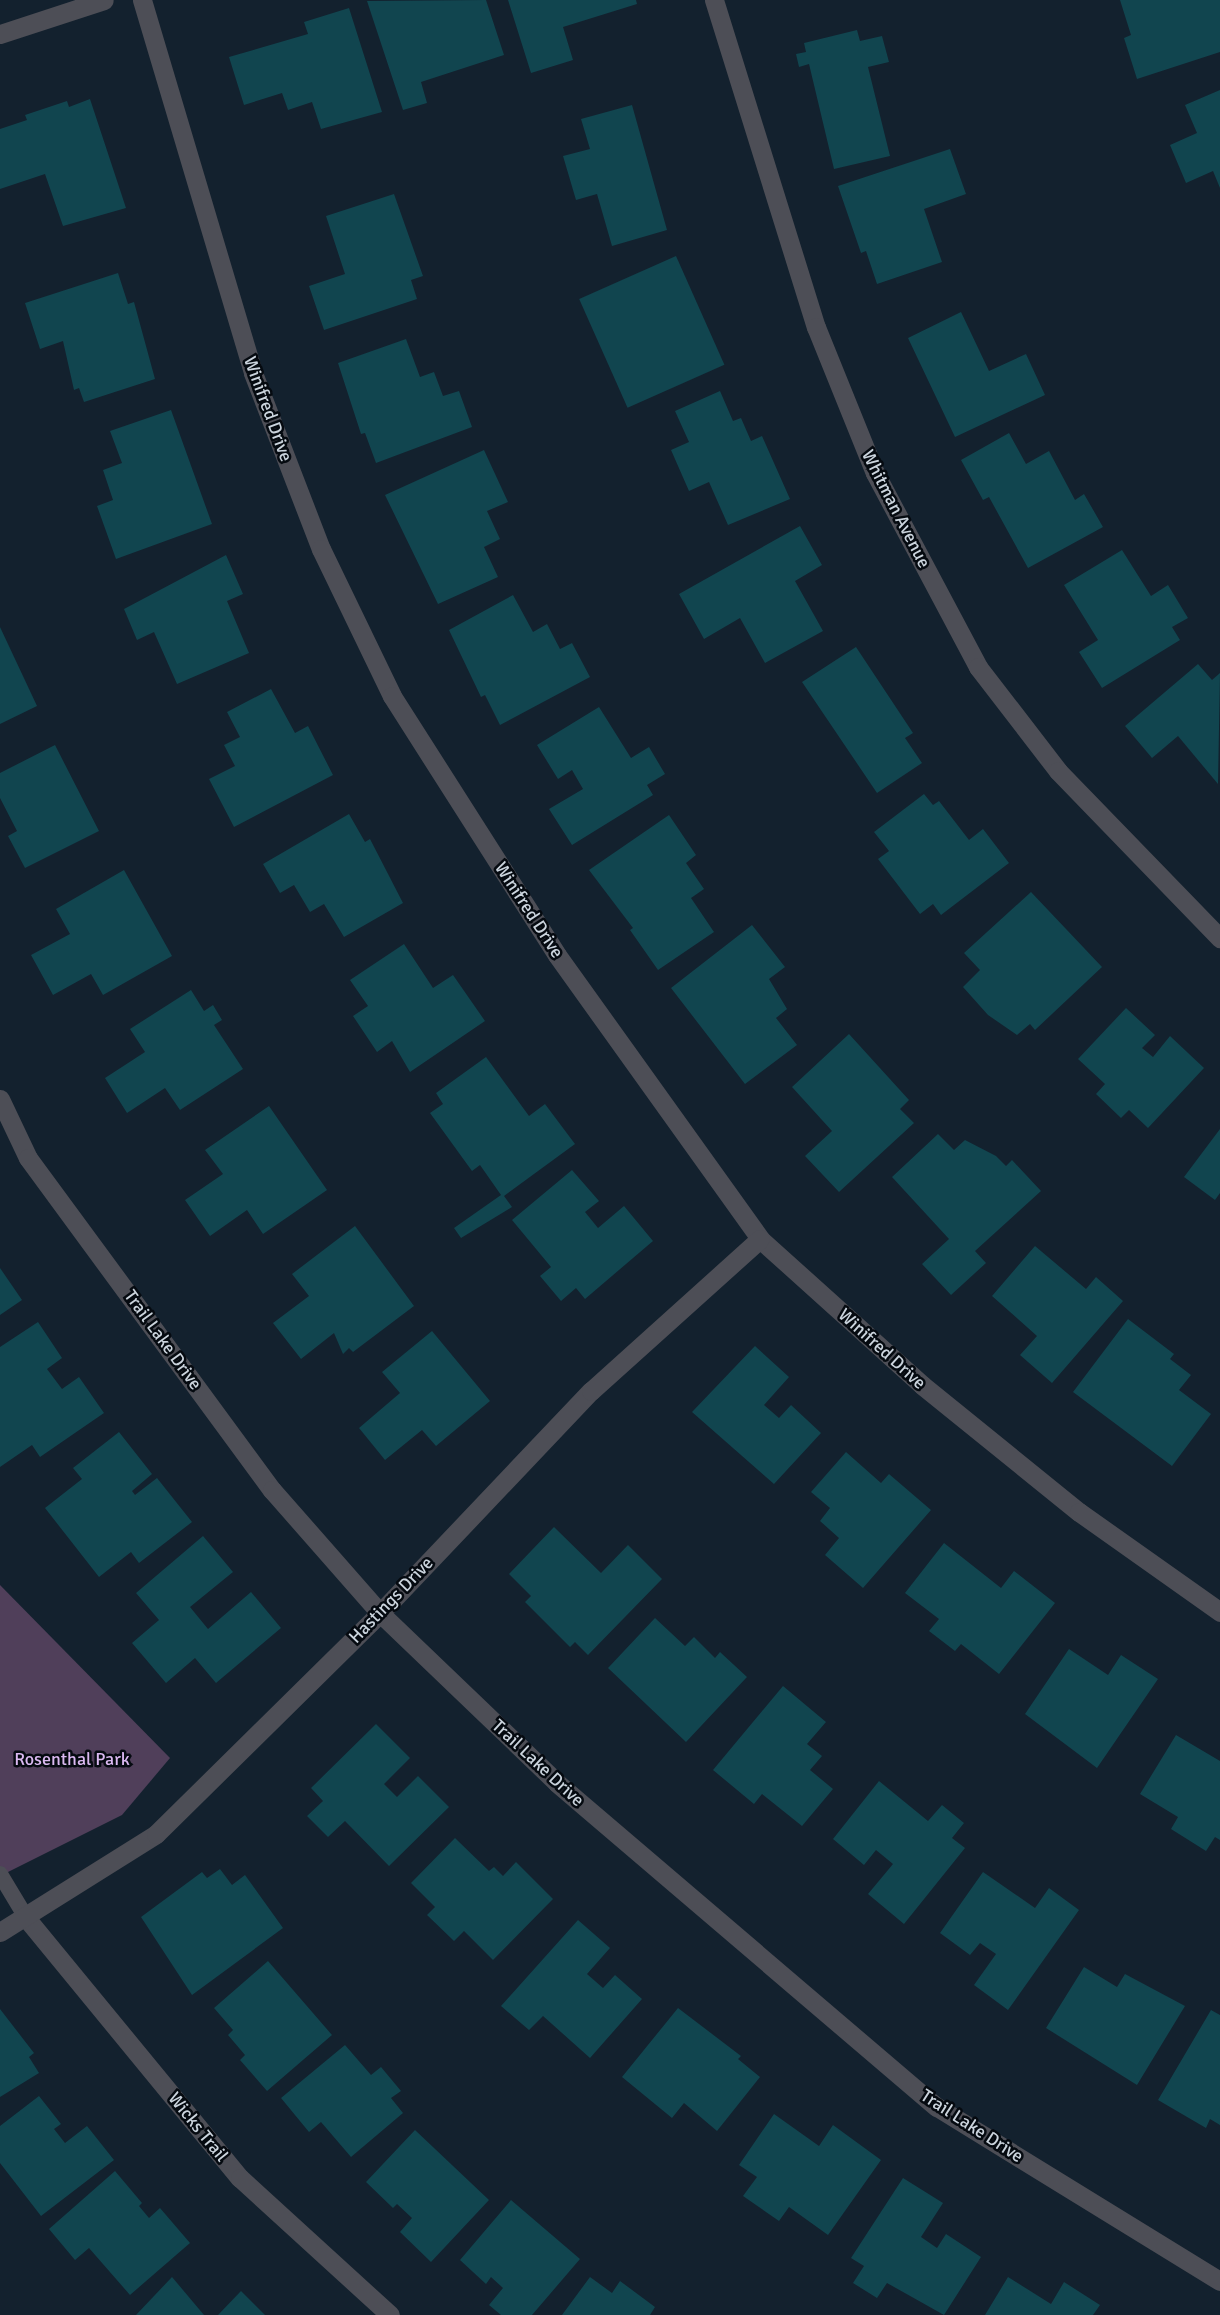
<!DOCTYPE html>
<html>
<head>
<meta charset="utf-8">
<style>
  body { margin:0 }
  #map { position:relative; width:1220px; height:2315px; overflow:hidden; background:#13212e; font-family:Signika,sans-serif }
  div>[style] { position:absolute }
  .green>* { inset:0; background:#503f5a }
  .building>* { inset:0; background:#11454f; transform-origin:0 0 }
  .service>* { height:16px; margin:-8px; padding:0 8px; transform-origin:8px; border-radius:8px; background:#4d4e56 }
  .minor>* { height:19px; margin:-9.5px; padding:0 9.5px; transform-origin:9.5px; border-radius:9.5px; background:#4d4e56 }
  .tertiary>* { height:19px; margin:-9.5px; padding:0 9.5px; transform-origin:9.5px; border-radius:9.5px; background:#4d4e56 }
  span { translate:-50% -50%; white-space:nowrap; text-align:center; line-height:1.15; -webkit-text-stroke:5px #050a10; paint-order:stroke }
  .street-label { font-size:18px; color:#cbd4dd }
  .park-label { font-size:18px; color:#dbb9f1 }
</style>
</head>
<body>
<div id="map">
  <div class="green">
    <div style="clip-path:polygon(0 1585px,170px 1758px,122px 1815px,0 1876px)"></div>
  </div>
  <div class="building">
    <div style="clip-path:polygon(486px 0,504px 55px,421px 82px,427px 103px,403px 110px,367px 1px)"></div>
    <div style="clip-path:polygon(508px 0,636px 0,637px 4px,563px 27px,573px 60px,531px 73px)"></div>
    <div style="clip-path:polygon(1120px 0,1220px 0,1220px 52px,1137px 79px,1124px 38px,1131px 35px)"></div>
    <div style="clip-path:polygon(349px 8px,382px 112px,321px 129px,312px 102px,288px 110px,282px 93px,244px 105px,229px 57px,308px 34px,304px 22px)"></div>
    <div style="clip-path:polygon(857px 30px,860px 41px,882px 36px,889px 62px,868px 67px,890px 156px,834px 169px,809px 64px,799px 67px,796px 54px,806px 52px,804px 43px)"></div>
    <div style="clip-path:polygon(1220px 90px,1220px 188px,1213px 171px,1186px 183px,1170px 145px,1197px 133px,1185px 105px)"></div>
    <div style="clip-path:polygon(90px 99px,126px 208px,63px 226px,45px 174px,0 189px,0 129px,27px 120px,25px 115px,67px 101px,69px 107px)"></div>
    <div style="clip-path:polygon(632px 105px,667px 230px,612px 246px,597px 194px,576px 200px,563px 156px,590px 149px,581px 119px)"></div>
    <div style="clip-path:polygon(950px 149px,966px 194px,924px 209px,942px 262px,877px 284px,866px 251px,861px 253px,838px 186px)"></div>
    <div style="clip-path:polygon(394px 194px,423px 276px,411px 280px,417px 299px,324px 330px,309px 286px,345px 274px,326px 216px)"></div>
    <div style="left:676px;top:256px;width:119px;height:106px;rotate:66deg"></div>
    <div style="clip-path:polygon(118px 273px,128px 304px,134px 302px,155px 379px,84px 402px,79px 388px,74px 390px,63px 341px,40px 349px,25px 303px)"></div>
    <div style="clip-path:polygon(961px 312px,989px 371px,1026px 354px,1045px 395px,955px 437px,908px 338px)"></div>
    <div style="clip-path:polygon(406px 339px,420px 377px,434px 372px,443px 396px,459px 391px,472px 427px,376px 463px,365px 433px,361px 434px,338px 363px)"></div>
    <div style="clip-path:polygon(720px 391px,733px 421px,741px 418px,751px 441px,762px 436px,790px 499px,728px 525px,709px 482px,689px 491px,671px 450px,689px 442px,675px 411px)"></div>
    <div style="clip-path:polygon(171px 410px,212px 524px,116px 559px,97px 506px,113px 500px,103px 470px,122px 463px,110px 431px)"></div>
    <div style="clip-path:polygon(1009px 433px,1026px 464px,1049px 451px,1075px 500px,1084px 494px,1103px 527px,1028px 568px,989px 497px,983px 500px,961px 460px)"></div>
    <div style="clip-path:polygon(484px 450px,508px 502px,487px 511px,500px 539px,484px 547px,498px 577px,438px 604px,385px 495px)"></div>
    <div style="clip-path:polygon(800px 526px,822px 565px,795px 581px,823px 631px,765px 663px,740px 618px,704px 639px,679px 594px)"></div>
    <div style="clip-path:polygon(1122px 550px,1151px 596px,1168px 585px,1188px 618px,1172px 627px,1180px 640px,1102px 688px,1079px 652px,1098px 640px,1064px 585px)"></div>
    <div style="clip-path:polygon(226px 555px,243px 594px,227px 601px,249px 653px,177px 684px,154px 632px,137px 640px,124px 609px)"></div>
    <div style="clip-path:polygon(513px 595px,533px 632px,547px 624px,560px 649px,572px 643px,590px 677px,500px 725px,485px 695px,481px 697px,449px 630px)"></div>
    <div style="clip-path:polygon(0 627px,37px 706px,0 724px)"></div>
    <div style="clip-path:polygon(856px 647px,913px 733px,905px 738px,922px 763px,877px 793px,802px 682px)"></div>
    <div style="clip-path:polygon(1198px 664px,1212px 680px,1220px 673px,1218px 784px,1178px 736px,1152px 758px,1125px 726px)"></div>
    <div style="clip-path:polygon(271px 689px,295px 733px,308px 726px,333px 775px,234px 827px,209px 779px,235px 766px,224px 745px,240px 737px,227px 712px)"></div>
    <div style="clip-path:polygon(599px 707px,631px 758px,649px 747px,665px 774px,647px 785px,653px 795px,572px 845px,549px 809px,583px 789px,572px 770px,558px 779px,537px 745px)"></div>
    <div style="clip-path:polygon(55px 745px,99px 831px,25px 868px,8px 836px,17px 831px,0 798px,0 773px)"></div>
    <div style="clip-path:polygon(924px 794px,933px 805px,939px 801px,969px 840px,983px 829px,1009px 863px,941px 915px,933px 904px,920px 914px,878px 859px,889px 851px,874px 832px)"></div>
    <div style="clip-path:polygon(349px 814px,365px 842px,370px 839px,403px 903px,344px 937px,324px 904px,310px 912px,294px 885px,280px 893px,263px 864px)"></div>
    <div style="clip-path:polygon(669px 815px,696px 855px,686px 863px,704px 889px,691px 898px,714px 932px,658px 970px,630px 930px,633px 928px,589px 870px)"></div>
    <div style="clip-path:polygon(124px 870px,172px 956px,103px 995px,91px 974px,53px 995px,31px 955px,70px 934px,56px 909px)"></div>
    <div style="clip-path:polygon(1031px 892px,1102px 967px,1035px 1030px,1030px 1024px,1017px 1035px,988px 1015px,963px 987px,980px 970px,964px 953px)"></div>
    <div style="clip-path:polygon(752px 925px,785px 967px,769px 979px,787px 1009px,776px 1018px,797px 1045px,745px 1084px,671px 988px)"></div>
    <div style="clip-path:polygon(404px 944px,433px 988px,453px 975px,485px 1021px,410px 1072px,392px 1041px,377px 1052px,353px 1016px,368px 1006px,350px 980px)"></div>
    <div style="clip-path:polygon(191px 990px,204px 1011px,213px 1005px,222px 1020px,214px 1025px,243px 1069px,180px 1110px,165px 1088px,127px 1113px,105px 1078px,145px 1052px,130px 1029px)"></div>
    <div style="clip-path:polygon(1126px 1008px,1155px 1035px,1142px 1048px,1153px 1057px,1170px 1036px,1204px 1068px,1148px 1128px,1129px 1110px,1121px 1118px,1096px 1094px,1105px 1084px,1078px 1059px)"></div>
    <div style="clip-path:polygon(849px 1034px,909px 1100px,900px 1109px,914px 1123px,839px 1192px,805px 1156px,832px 1131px,792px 1087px)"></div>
    <div style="clip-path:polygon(486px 1057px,529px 1116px,545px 1104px,575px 1144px,504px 1196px,512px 1207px,461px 1238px,454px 1228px,501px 1195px,480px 1165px,472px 1171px,430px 1113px,443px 1104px,436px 1093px)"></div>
    <div style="clip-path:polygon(269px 1106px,327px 1190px,263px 1234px,247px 1210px,210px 1236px,185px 1200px,223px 1174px,205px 1150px)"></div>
    <div style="clip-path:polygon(1220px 1129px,1220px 1193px,1215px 1200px,1184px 1177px)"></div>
    <div style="clip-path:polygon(938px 1134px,954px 1150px,965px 1140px,996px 1156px,1006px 1166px,1012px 1160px,1041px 1191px,975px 1251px,986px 1263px,951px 1295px,922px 1264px,949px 1239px,892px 1177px)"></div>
    <div style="clip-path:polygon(572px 1170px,599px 1201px,585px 1212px,598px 1228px,624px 1206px,653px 1241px,585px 1299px,576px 1288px,561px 1301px,540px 1276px,551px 1267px,512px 1220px)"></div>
    <div style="clip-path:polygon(355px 1226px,414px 1306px,353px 1352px,349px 1348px,343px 1354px,334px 1333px,301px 1359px,273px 1323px,309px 1296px,292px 1274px)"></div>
    <div style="clip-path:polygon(1035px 1246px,1086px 1289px,1096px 1277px,1123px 1301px,1052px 1383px,1020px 1355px,1037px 1336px,992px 1296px)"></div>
    <div style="clip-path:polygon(0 1268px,22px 1300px,0 1315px)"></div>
    <div style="clip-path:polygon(1128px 1319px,1174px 1354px,1170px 1359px,1191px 1375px,1179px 1390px,1211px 1414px,1172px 1466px,1073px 1392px)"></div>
    <div style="clip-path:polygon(38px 1322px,62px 1358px,47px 1369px,62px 1389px,79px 1377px,104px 1413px,40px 1457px,32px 1445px,0 1467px,0 1347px)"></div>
    <div style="clip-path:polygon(432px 1331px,490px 1401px,436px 1446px,422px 1430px,385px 1460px,359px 1428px,400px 1393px,382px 1372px)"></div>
    <div style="clip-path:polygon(755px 1346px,789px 1377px,764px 1405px,779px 1418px,791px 1405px,821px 1433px,774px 1484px,692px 1412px)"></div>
    <div style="clip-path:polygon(119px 1432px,152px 1474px,132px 1491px,135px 1495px,157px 1478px,192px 1522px,139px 1563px,131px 1552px,99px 1577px,45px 1508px,82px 1479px,73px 1468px)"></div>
    <div style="clip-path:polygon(846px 1452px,881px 1483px,889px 1474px,931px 1510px,863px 1588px,825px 1555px,839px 1538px,820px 1521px,830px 1508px,811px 1492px)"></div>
    <div style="clip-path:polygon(554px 1527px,601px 1573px,628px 1545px,662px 1579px,588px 1655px,575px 1642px,570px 1647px,525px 1602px,531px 1596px,509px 1574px)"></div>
    <div style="clip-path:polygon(203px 1536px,233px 1572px,190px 1607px,208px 1629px,251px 1592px,281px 1628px,216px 1683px,195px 1658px,166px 1683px,132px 1643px,159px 1620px,136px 1593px)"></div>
    <div style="clip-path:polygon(944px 1543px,1001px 1588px,1014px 1571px,1055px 1603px,999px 1674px,961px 1644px,955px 1651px,929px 1631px,939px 1619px,905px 1593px)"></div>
    <div style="clip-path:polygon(655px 1618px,685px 1646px,694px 1637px,715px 1658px,720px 1652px,747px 1677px,686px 1742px,608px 1668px)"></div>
    <div style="clip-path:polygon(1069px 1649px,1108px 1675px,1121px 1655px,1158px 1679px,1097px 1768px,1025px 1714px)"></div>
    <div style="clip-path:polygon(783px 1686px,826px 1722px,807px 1744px,822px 1756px,810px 1770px,833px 1789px,802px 1826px,762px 1794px,754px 1804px,713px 1770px)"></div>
    <div style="clip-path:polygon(376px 1724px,410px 1758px,384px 1784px,397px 1797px,418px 1776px,449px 1807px,389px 1866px,345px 1821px,328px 1837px,307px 1816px,323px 1801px,311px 1788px)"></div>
    <div style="clip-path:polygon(1176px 1735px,1220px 1761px,1220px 1840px,1215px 1837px,1206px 1851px,1171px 1829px,1178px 1817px,1140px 1794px)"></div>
    <div style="clip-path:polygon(879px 1781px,928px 1821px,942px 1805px,964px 1823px,952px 1838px,965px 1848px,904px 1924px,868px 1894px,893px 1864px,876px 1850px,864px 1865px,833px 1839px)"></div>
    <div style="clip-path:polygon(455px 1838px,489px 1871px,494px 1867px,503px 1876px,516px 1862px,553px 1899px,493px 1960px,464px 1931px,454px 1941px,427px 1915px,435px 1907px,411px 1883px)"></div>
    <div style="clip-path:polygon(220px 1869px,232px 1885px,245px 1875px,283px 1928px,192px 1995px,141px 1917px,202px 1872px,207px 1878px)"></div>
    <div style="clip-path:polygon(983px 1872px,1035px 1908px,1049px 1888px,1079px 1910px,1008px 2010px,974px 1985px,996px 1954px,980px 1943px,970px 1955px,940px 1933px)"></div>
    <div style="clip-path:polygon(578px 1920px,610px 1948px,587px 1974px,603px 1988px,615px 1975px,642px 1999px,590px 2058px,543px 2016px,529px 2030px,501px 2006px)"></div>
    <div style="clip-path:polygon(268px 1961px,332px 2035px,267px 2091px,240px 2060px,245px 2055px,228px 2035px,233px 2030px,214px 2008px)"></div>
    <div style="clip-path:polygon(1084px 1967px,1117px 1987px,1125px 1974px,1185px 2006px,1137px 2085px,1046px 2028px)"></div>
    <div style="clip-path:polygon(678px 2008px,741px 2056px,738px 2059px,760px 2077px,717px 2131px,684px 2103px,672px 2118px,622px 2077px)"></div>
    <div style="clip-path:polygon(0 2009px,34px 2053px,29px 2057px,39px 2073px,0 2097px)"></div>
    <div style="clip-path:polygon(1211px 2010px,1220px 2015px,1220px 2125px,1210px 2119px,1206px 2128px,1158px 2100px)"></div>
    <div style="clip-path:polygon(345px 2045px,371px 2075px,381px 2067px,401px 2091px,391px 2098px,403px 2113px,351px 2157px,321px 2122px,309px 2132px,281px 2098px)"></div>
    <div style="clip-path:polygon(39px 2096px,61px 2124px,54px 2129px,65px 2143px,87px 2126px,114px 2160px,41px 2216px,0 2163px,0 2126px)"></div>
    <div style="clip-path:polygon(774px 2114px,819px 2146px,833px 2125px,881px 2160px,828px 2235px,789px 2207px,779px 2221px,743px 2196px,757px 2177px,739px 2165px)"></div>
    <div style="clip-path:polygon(415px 2130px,489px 2200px,431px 2262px,400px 2232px,412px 2218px,397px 2204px,393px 2208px,366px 2182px)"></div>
    <div style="clip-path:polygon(115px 2171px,142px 2203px,139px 2206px,149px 2218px,160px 2208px,190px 2243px,130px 2295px,89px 2248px,75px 2260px,49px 2229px)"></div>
    <div style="clip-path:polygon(903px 2178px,943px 2203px,921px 2237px,937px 2248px,946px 2234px,981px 2257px,944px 2315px,887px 2283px,877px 2298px,853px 2283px,864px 2266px,851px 2258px)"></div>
    <div style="clip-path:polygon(511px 2200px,580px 2259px,532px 2315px,501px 2315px,489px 2305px,503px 2288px,491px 2277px,486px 2284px,460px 2260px)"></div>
    <div style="clip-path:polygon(172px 2277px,204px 2315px,136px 2315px)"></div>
    <div style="clip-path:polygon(590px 2277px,612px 2293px,620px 2281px,655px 2307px,650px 2315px,562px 2315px)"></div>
    <div style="clip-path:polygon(1008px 2277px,1051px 2304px,1064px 2282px,1100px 2305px,1093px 2315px,985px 2315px)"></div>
    <div style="clip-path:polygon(241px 2291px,265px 2315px,218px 2315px)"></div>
  </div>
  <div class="service">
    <div style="left:0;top:1874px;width:52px;rotate:59deg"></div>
  </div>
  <div class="minor">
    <div style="left:142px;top:0;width:389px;rotate:73.4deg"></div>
    <div style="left:253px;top:373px;width:189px;rotate:68.9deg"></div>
    <div style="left:321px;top:549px;width:163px;rotate:64.2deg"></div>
    <div style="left:392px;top:696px;width:307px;rotate:57.5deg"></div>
    <div style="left:557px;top:955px;width:349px;rotate:54.4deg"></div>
    <div style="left:760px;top:1239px;width:218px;rotate:42deg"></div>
    <div style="left:922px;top:1385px;width:202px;rotate:39deg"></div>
    <div style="left:1079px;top:1512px;width:173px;rotate:35.3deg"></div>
    <div style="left:714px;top:0;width:343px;rotate:72.7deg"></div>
    <div style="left:816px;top:327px;width:157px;rotate:68deg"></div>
    <div style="left:875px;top:473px;width:220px;rotate:62deg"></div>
    <div style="left:978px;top:667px;width:131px;rotate:52.4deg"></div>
    <div style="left:1058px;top:771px;width:233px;rotate:45.9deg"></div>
    <div style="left:0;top:34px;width:109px;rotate:-18.1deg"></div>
    <div style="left:27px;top:1919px;width:335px;rotate:50.6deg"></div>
    <div style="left:240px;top:2178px;width:203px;rotate:42.4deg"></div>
    <div style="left:0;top:1932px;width:184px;rotate:-32.1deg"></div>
    <div style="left:156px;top:1834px;width:315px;rotate:-44.6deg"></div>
    <div style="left:380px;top:1613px;width:306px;rotate:-46.5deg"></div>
    <div style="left:591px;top:1391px;width:227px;rotate:-42deg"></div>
  </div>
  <div class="tertiary">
    <div style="left:0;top:1099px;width:65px;rotate:64.6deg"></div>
    <div style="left:28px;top:1158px;width:412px;rotate:53.7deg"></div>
    <div style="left:272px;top:1490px;width:164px;rotate:48.7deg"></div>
    <div style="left:380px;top:1613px;width:245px;rotate:43.8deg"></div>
    <div style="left:557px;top:1783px;width:499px;rotate:40.5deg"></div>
    <div style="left:937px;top:2107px;width:332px;rotate:31.6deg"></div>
  </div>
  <div class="street-label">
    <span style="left:268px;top:409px;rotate:70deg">Winifred Drive</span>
    <span style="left:896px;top:509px;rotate:63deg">Whitman Avenue</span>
    <span style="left:529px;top:910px;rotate:57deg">Winifred Drive</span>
    <span style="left:163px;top:1340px;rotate:54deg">Trail Lake Drive</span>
    <span style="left:882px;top:1349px;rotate:42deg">Winifred Drive</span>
    <span style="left:391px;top:1600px;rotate:-46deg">Hastings Drive</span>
    <span style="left:538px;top:1763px;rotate:43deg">Trail Lake Drive</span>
    <span style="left:972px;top:2126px;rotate:33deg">Trail Lake Drive</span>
    <span style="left:198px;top:2127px;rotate:51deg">Wicks Trail</span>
  </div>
  <div class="park-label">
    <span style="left:72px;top:1759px">Rosenthal Park</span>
  </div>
</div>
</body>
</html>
